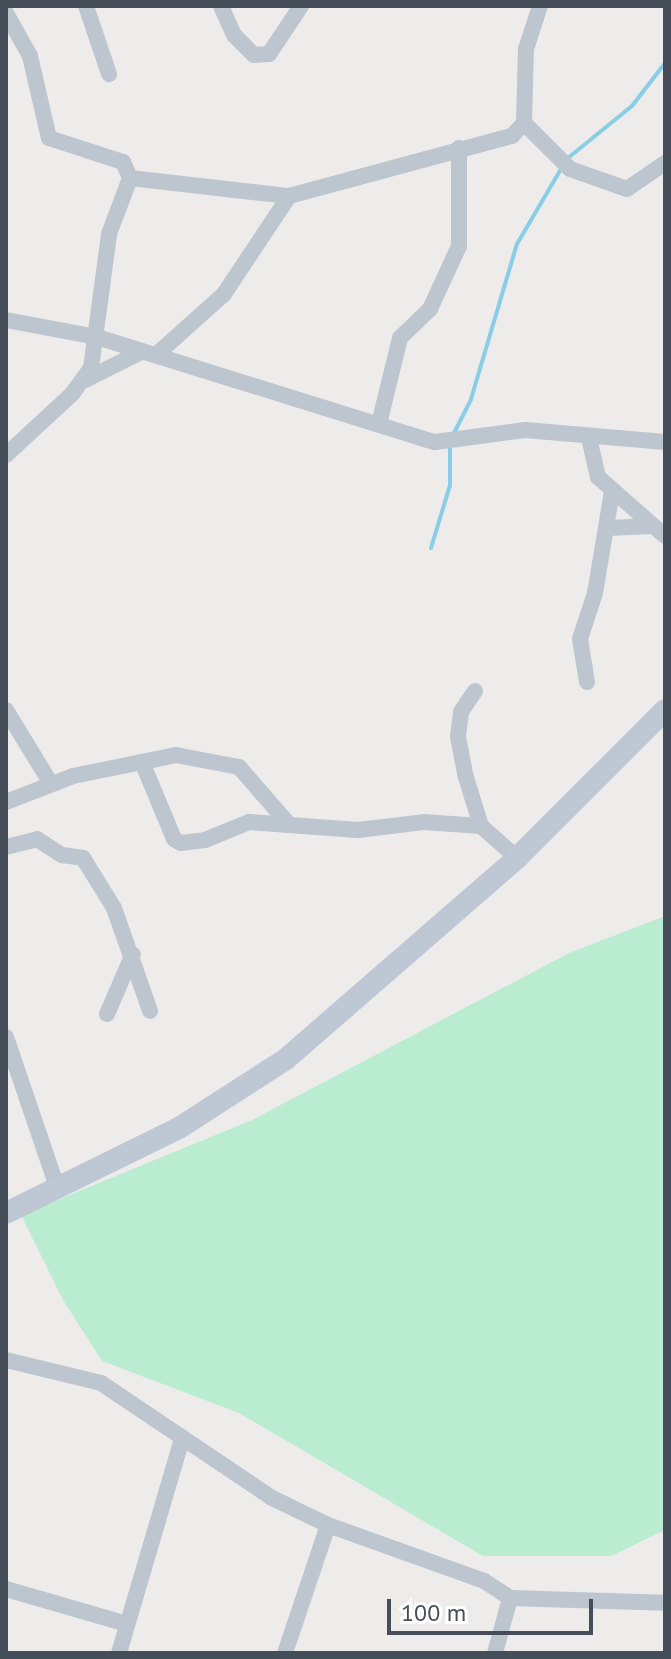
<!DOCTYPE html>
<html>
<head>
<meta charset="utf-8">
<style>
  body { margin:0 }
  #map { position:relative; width:671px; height:1659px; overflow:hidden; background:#eeeceb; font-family:"PT Sans",sans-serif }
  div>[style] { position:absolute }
  .green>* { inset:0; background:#baecd1 }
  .stream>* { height:4px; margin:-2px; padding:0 2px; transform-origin:2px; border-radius:2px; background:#89cde7 }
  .street>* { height:16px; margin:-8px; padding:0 8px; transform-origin:8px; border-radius:8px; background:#bdc5ce }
  .secondary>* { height:22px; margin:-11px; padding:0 11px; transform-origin:11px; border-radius:11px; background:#bec7d4 }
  span { translate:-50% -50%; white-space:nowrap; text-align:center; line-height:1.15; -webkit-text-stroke:7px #fff; paint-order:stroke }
  .frame { position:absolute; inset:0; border:8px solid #454e58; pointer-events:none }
  .scale { position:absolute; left:387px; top:1599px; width:206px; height:36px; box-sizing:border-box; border:4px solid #454e58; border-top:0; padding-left:10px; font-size:24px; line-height:28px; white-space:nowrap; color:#454e58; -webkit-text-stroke:6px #fff; paint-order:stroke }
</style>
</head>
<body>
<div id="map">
  <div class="green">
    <div style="clip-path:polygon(665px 916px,665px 1530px,611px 1556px,483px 1556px,239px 1413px,102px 1361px,63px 1300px,21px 1215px,252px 1120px,569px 953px)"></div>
  </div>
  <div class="stream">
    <div style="left:568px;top:158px;width:82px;rotate:-39.1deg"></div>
    <div style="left:632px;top:106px;width:54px;rotate:-52.5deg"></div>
    <div style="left:454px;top:433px;width:38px;rotate:-63deg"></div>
    <div style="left:471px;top:399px;width:162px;rotate:-73.5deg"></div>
    <div style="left:517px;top:244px;width:87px;rotate:-59.6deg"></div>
    <div style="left:431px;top:548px;width:66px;rotate:-73.2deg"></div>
    <div style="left:450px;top:485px;width:40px;rotate:-90deg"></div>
  </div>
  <div class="street">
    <div style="left:86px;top:6px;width:72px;rotate:71.3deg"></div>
    <div style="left:221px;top:6px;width:32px;rotate:66deg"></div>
    <div style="left:234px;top:35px;width:28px;rotate:45deg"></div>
    <div style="left:254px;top:55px;width:15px;rotate:-4deg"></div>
    <div style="left:269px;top:54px;width:58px;rotate:-56.3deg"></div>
    <div style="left:6px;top:13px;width:49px;rotate:60.8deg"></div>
    <div style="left:30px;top:56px;width:84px;rotate:77deg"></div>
    <div style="left:49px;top:138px;width:78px;rotate:18deg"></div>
    <div style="left:123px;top:162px;width:17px;rotate:66deg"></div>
    <div style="left:130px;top:178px;width:160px;rotate:6.5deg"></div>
    <div style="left:289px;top:196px;width:231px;rotate:-15.1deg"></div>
    <div style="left:512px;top:136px;width:18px;rotate:-47deg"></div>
    <div style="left:524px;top:123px;width:65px;rotate:45deg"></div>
    <div style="left:570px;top:169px;width:60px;rotate:19.3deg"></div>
    <div style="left:627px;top:189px;width:46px;rotate:-34.4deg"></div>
    <div style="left:524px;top:123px;width:74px;rotate:-88.5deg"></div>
    <div style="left:526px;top:49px;width:45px;rotate:-72deg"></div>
    <div style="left:6px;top:320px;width:93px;rotate:10.6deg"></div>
    <div style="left:97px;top:337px;width:354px;rotate:17.3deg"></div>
    <div style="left:435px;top:442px;width:91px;rotate:-7.6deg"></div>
    <div style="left:525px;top:430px;width:141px;rotate:4.9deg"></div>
    <div style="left:156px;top:355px;width:91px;rotate:-41.9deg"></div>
    <div style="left:224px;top:294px;width:118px;rotate:-56.4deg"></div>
    <div style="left:85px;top:380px;width:63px;rotate:-26.6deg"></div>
    <div style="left:379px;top:424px;width:89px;rotate:-76.3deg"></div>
    <div style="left:400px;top:338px;width:42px;rotate:-44deg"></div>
    <div style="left:430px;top:309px;width:69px;rotate:-65.3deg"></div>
    <div style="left:459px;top:246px;width:98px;rotate:-90deg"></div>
    <div style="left:589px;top:438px;width:40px;rotate:77deg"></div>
    <div style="left:598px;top:477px;width:89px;rotate:41.4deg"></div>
    <div style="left:6px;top:455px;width:90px;rotate:-42.7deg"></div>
    <div style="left:72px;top:394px;width:32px;rotate:-54deg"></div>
    <div style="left:91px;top:368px;width:135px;rotate:-82.3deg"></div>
    <div style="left:109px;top:234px;width:60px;rotate:-69.4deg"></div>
    <div style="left:608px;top:528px;width:44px;rotate:-2.6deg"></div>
    <div style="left:587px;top:682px;width:44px;rotate:-99.2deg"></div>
    <div style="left:580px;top:639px;width:48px;rotate:-71.9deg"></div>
    <div style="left:595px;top:593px;width:103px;rotate:-80.5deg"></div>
    <div style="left:475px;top:691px;width:25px;rotate:124deg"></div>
    <div style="left:461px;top:712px;width:25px;rotate:97deg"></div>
    <div style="left:458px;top:737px;width:38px;rotate:79deg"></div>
    <div style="left:465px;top:774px;width:54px;rotate:72.9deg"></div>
    <div style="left:481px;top:826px;width:48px;rotate:41.6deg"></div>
    <div style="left:6px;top:710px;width:84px;rotate:58.6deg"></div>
    <div style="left:142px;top:762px;width:83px;rotate:67.4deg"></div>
    <div style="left:174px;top:839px;width:8px;rotate:30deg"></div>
    <div style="left:181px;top:843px;width:24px;rotate:-7deg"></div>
    <div style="left:205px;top:840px;width:48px;rotate:-22.2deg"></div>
    <div style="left:249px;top:822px;width:109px;rotate:4.2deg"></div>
    <div style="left:358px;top:830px;width:66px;rotate:-6.9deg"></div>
    <div style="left:424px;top:822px;width:57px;rotate:4deg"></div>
    <div style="left:6px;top:802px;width:72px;rotate:-21.2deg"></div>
    <div style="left:73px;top:776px;width:105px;rotate:-11.5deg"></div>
    <div style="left:176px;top:755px;width:64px;rotate:10.8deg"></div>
    <div style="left:239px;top:767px;width:72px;rotate:49deg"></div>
    <div style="left:6px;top:847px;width:32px;rotate:-14deg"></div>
    <div style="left:37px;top:839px;width:30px;rotate:33deg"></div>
    <div style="left:62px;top:855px;width:21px;rotate:8deg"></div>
    <div style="left:83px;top:858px;width:59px;rotate:58.2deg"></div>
    <div style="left:114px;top:908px;width:109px;rotate:70.7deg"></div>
    <div style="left:107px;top:1014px;width:65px;rotate:-66.6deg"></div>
    <div style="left:6px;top:1037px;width:162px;rotate:71.2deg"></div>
    <div style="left:6px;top:1360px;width:98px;rotate:13.6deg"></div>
    <div style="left:101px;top:1383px;width:206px;rotate:33.9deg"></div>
    <div style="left:272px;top:1498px;width:62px;rotate:25.7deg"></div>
    <div style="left:328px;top:1525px;width:166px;rotate:19.7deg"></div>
    <div style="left:484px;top:1581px;width:31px;rotate:33deg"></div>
    <div style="left:510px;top:1598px;width:155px;rotate:1.8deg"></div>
    <div style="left:6px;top:1589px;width:126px;rotate:16.1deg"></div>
    <div style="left:119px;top:1653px;width:220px;rotate:-73.6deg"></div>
    <div style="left:285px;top:1653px;width:135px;rotate:-71.4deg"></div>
    <div style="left:495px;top:1653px;width:57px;rotate:-74.7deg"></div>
  </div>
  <div class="secondary">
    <div style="left:6px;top:1213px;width:193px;rotate:-26.2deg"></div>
    <div style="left:179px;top:1128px;width:127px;rotate:-32.8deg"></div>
    <div style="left:286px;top:1059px;width:306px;rotate:-41deg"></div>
    <div style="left:517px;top:858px;width:209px;rotate:-45deg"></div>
  </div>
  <div class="frame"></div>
  <div class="scale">100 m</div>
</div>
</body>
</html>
